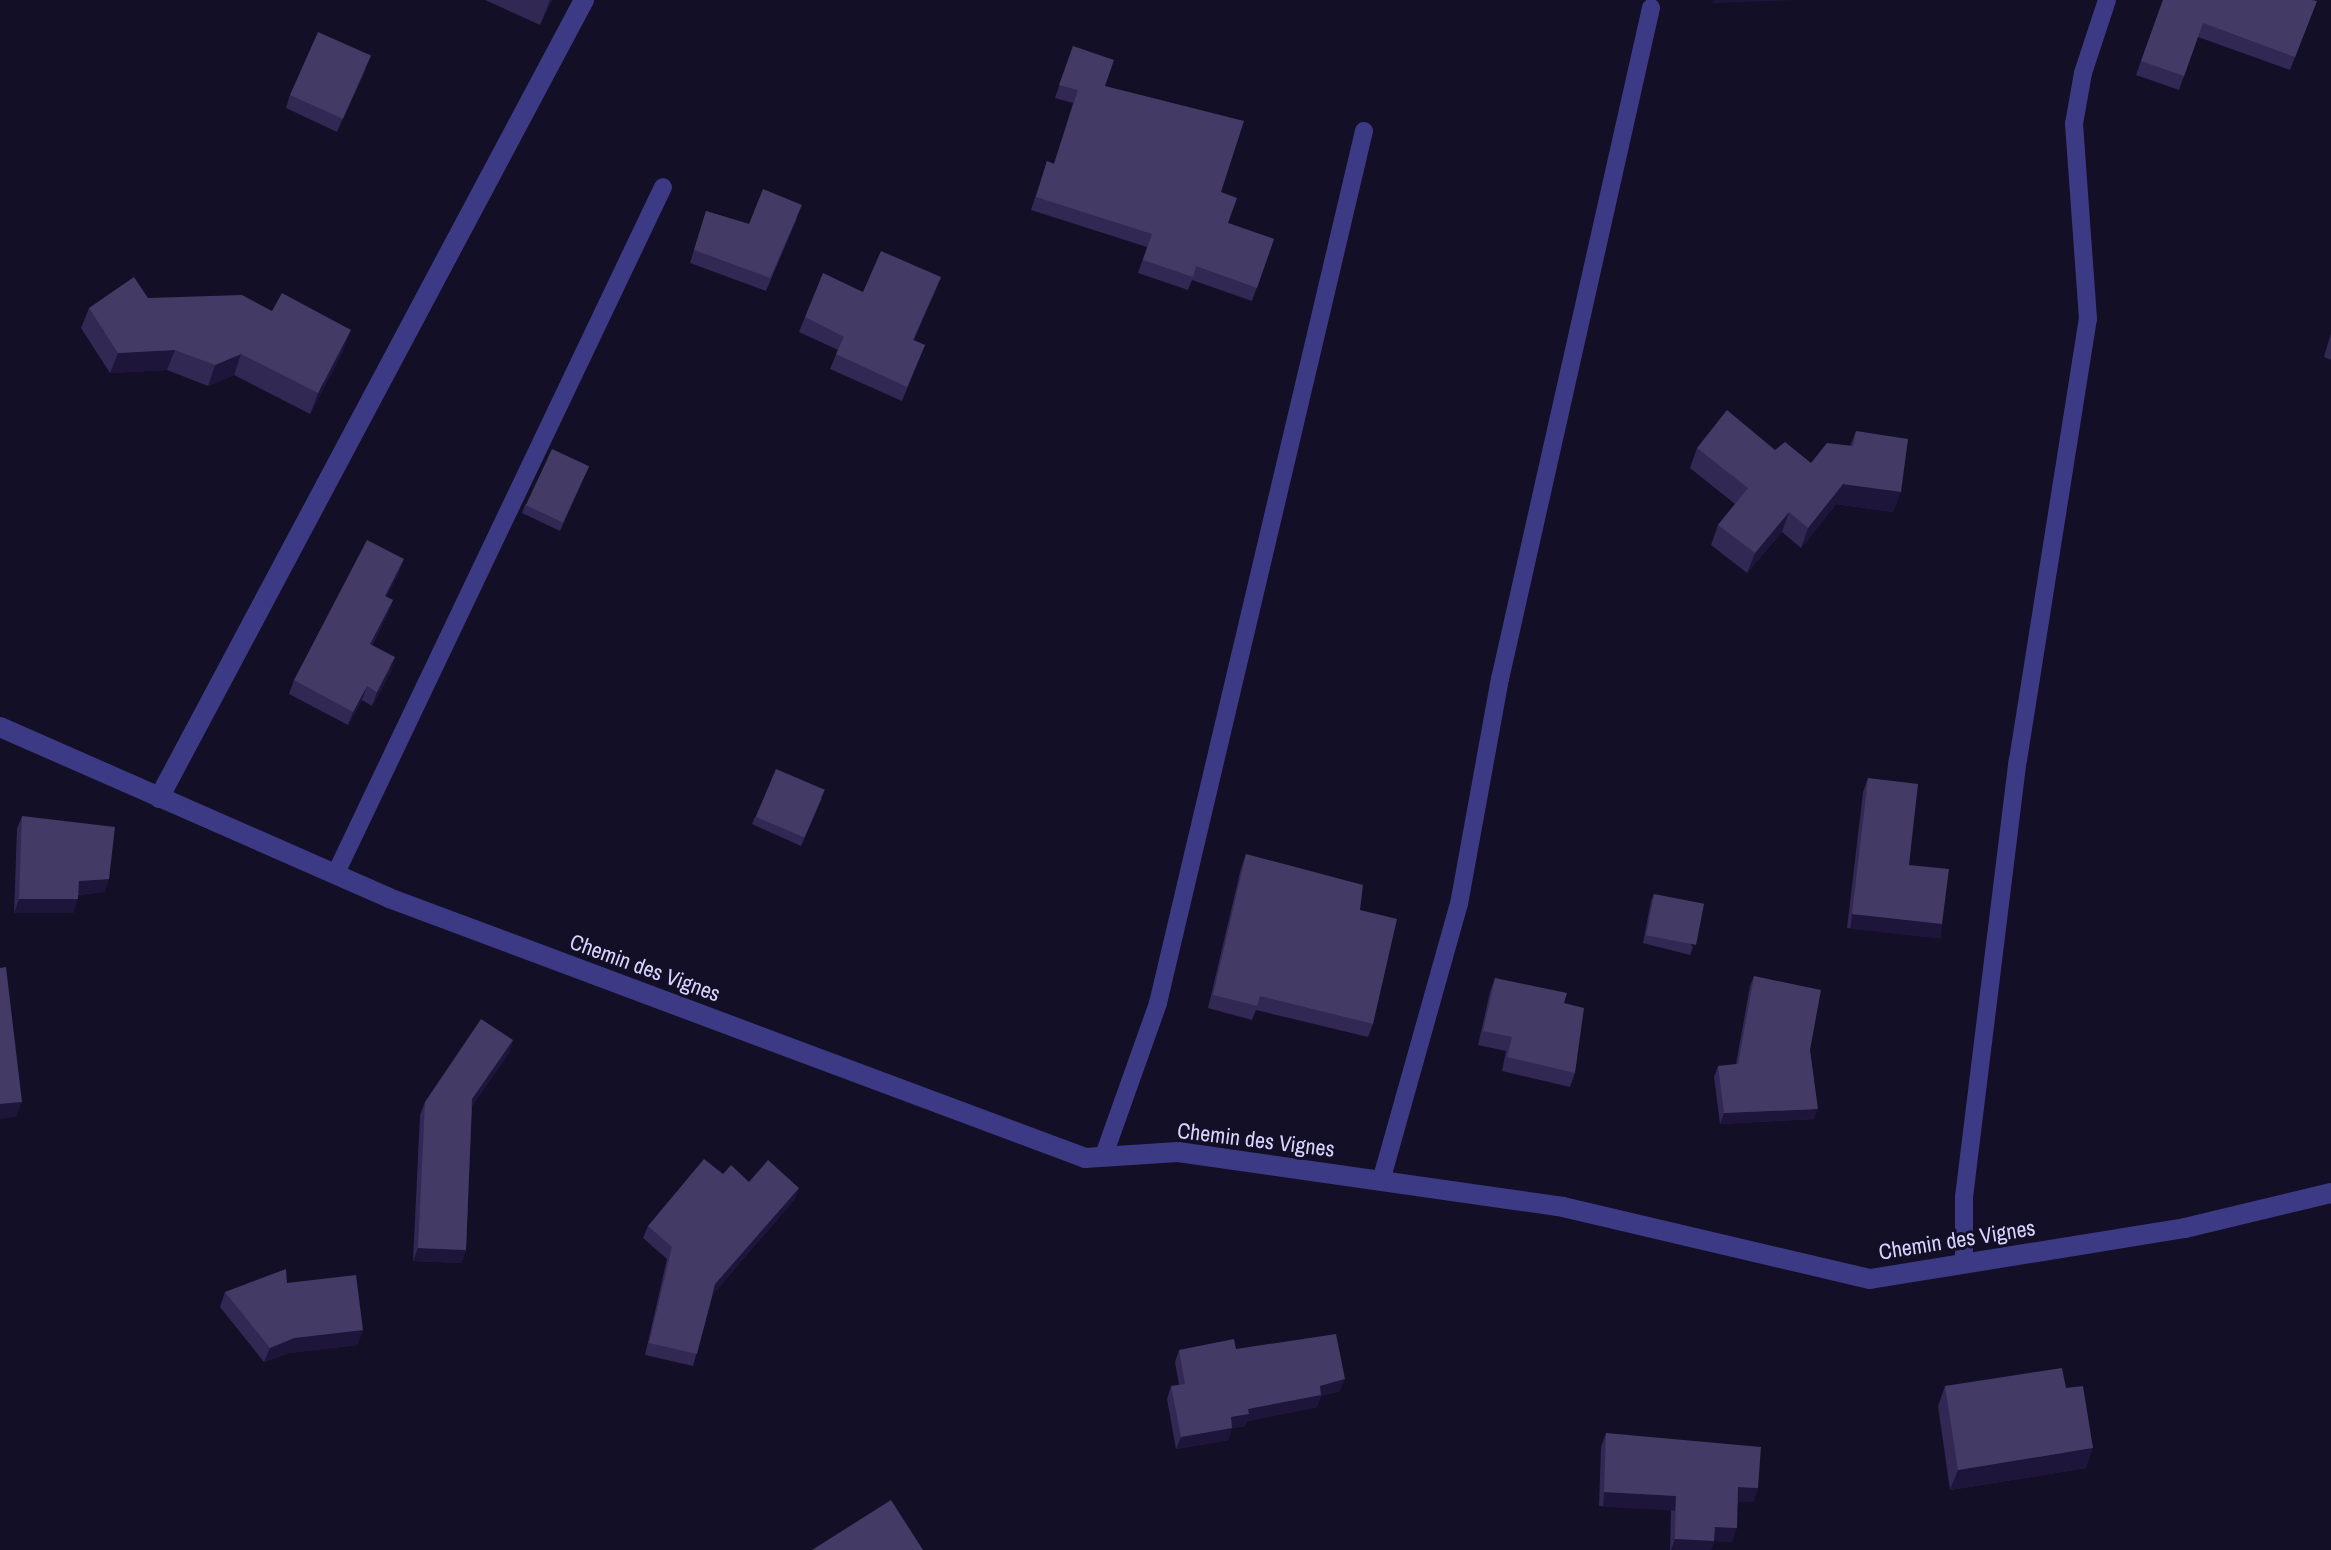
<!DOCTYPE html>
<html>
<head>
<meta charset="utf-8">
<style>
  body { margin:0 }
  #map { position:relative; width:2331px; height:1550px; overflow:hidden; background:#130f26; font-family:"Archivo Narrow",sans-serif }
  div>[style] { position:absolute }
  .service>* { height:18px; margin:-9px; padding:0 9px; transform-origin:9px; border-radius:9px; background:#3d3a85 }
  .minor>* { height:20px; margin:-10px; padding:0 10px; transform-origin:10px; border-radius:10px; background:#3d3a85 }
  .wall>* { inset:0; background:#312854 }
  .shaded-wall>* { inset:0; background:#1d163a; transform-origin:0 0 }
  .building>* { inset:0; background:#433a66; transform-origin:0 0 }
  span { translate:-50% -50%; white-space:nowrap; text-align:center; line-height:1.15; -webkit-text-stroke:6px #130f26; paint-order:stroke }
  .street-label { font-size:22px; color:#d9d4ff }
</style>
</head>
<body>
<div id="map">
  <div class="service">
    <div style="left:335px;top:875px;width:762px;rotate:-64.51deg"></div>
    <div style="left:1104px;top:1155px;width:161px;rotate:-70.4deg"></div>
    <div style="left:1158px;top:1003px;width:896px;rotate:-76.71deg"></div>
    <div style="left:1381px;top:1181px;width:288px;rotate:-74.3deg"></div>
    <div style="left:1459px;top:904px;width:229px;rotate:-79.7deg"></div>
    <div style="left:1500px;top:679px;width:688px;rotate:-77.32deg"></div>
    <div style="left:1964px;top:1263px;width:66px;rotate:-90deg"></div>
    <div style="left:1964px;top:1197px;width:440px;rotate:-83deg"></div>
    <div style="left:2018px;top:760px;width:447px;rotate:-81deg"></div>
    <div style="left:2088px;top:319px;width:196px;rotate:-94.1deg"></div>
    <div style="left:2074px;top:124px;width:52px;rotate:-80deg"></div>
    <div style="left:2083px;top:73px;width:77px;rotate:-71.8deg"></div>
  </div>
  <div class="minor">
    <div style="left:0;top:727px;width:425px;rotate:23.7deg"></div>
    <div style="left:389px;top:898px;width:743px;rotate:20.48deg"></div>
    <div style="left:1085px;top:1158px;width:93px;rotate:-3.7deg"></div>
    <div style="left:1178px;top:1152px;width:389px;rotate:8.1deg"></div>
    <div style="left:1563px;top:1207px;width:315px;rotate:13.2deg"></div>
    <div style="left:1870px;top:1279px;width:319px;rotate:-9.2deg"></div>
    <div style="left:2185px;top:1228px;width:150px;rotate:-13.5deg"></div>
    <div style="left:159px;top:798px;width:904px;rotate:-61.96deg"></div>
  </div>
  <div class="wall">
    <div style="clip-path:polygon(485px 0,552px 0,540px 25px)"></div>
    <div style="clip-path:polygon(2163px 0,2317px 1px,2290px 70px,2198px 37px,2179px 90px,2136px 75px)"></div>
    <div style="clip-path:polygon(1073px 46px,1105px 86px,1221px 192px,1228px 223px,1274px 239px,1252px 301px,1192px 280px,1188px 290px,1138px 273px,1147px 247px,1031px 210px,1047px 161px,1054px 164px,1073px 103px,1055px 98px)"></div>
    <div style="clip-path:polygon(366px 69px,337px 132px,286px 108px,290px 95px)"></div>
    <div style="clip-path:polygon(706px 211px,749px 224px,797px 218px,766px 291px,690px 263px)"></div>
    <div style="clip-path:polygon(941px 277px,914px 340px,925px 345px,902px 401px,830px 369px,838px 350px,799px 332px,805px 317px,863px 292px)"></div>
    <div style="clip-path:polygon(148px 298px,343px 351px,310px 414px,234px 375px,208px 386px,167px 370px,110px 373px,81px 328px,89px 308px)"></div>
    <div style="clip-path:polygon(2331px 333px,2331px 360px,2324px 357px)"></div>
    <div style="clip-path:polygon(1856px 431px,1893px 512px,1836px 504px,1801px 548px,1782px 532px,1747px 573px,1711px 545px,1718px 525px,1735px 504px,1690px 468px,1697px 448px,1775px 450px,1811px 463px,1850px 446px)"></div>
    <div style="clip-path:polygon(589px 466px,560px 531px,522px 513px,525px 505px)"></div>
    <div style="clip-path:polygon(399px 573px,386px 597px,393px 600px,388px 613px,372px 645px,391px 671px,372px 706px,362px 700px,348px 725px,289px 694px,294px 680px)"></div>
    <div style="clip-path:polygon(1868px 778px,1909px 865px,1942px 924px,1937px 938px,1847px 928px,1863px 792px)"></div>
    <div style="clip-path:polygon(822px 798px,801px 846px,752px 824px,755px 817px)"></div>
    <div style="clip-path:polygon(22px 816px,109px 879px,104px 892px,78px 895px,73px 913px,14px 913px,17px 829px)"></div>
    <div style="clip-path:polygon(1246px 854px,1360px 910px,1373px 1024px,1368px 1037px,1256px 1010px,1252px 1020px,1208px 1008px,1241px 868px)"></div>
    <div style="clip-path:polygon(1654px 894px,1693px 947px,1690px 955px,1643px 943px,1651px 901px)"></div>
    <div style="clip-path:polygon(1754px 976px,1810px 1050px,1814px 1119px,1720px 1124px,1714px 1077px,1718px 1066px,1736px 1064px,1750px 986px)"></div>
    <div style="clip-path:polygon(1495px 978px,1564px 1003px,1575px 1073px,1570px 1087px,1502px 1071px,1506px 1051px,1478px 1045px,1490px 992px)"></div>
    <div style="clip-path:polygon(513px 1040px,508px 1054px,472px 1106px,466px 1250px,461px 1263px,413px 1261px,420px 1115px,425px 1102px)"></div>
    <div style="clip-path:polygon(723px 1174px,749px 1182px,799px 1188px,794px 1200px,713px 1294px,693px 1366px,645px 1355px,667px 1259px,643px 1238px,648px 1226px)"></div>
    <div style="clip-path:polygon(225px 1292px,363px 1330px,357px 1345px,289px 1353px,264px 1362px,220px 1307px)"></div>
    <div style="clip-path:polygon(1236px 1349px,1340px 1391px,1321px 1396px,1317px 1407px,1247px 1421px,1245px 1426px,1232px 1428px,1228px 1440px,1176px 1449px,1167px 1399px,1171px 1386px,1179px 1385px,1175px 1362px,1179px 1350px)"></div>
    <div style="clip-path:polygon(1945px 1386px,2086px 1468px,1950px 1490px,1938px 1406px)"></div>
    <div style="clip-path:polygon(1606px 1433px,1758px 1488px,1753px 1502px,1738px 1501px,1732px 1542px,1714px 1541px,1711px 1550px,1670px 1550px,1671px 1510px,1599px 1506px,1601px 1447px)"></div>
  </div>
  <div class="shaded-wall">
    <div style="clip-path:polygon(550px 0,552px 0,540px 25px)"></div>
    <div style="clip-path:polygon(1713px 0,1798px 0,1712px 3px)"></div>
    <div style="clip-path:polygon(371px 56px,366px 69px,337px 132px,342px 119px)"></div>
    <div style="clip-path:polygon(941px 277px,936px 291px,907px 354px,913px 340px)"></div>
    <div style="clip-path:polygon(351px 330px,343px 351px,310px 414px,318px 393px)"></div>
    <div style="clip-path:polygon(175px 350px,167px 370px,110px 373px,118px 353px)"></div>
    <div style="clip-path:polygon(241px 354px,234px 375px,208px 386px,215px 365px)"></div>
    <div style="clip-path:polygon(1843px 484px,1901px 492px,1893px 512px,1836px 504px,1801px 548px,1808px 528px)"></div>
    <div style="clip-path:polygon(1789px 512px,1782px 532px,1747px 573px,1755px 553px)"></div>
    <div style="clip-path:polygon(404px 559px,399px 573px,380px 610px,385px 596px)"></div>
    <div style="clip-path:polygon(393px 600px,388px 613px,365px 657px,370px 644px)"></div>
    <div style="clip-path:polygon(395px 657px,391px 671px,372px 706px,377px 692px)"></div>
    <div style="clip-path:polygon(367px 686px,362px 700px,348px 725px,353px 712px)"></div>
    <div style="clip-path:polygon(109px 879px,104px 892px,74px 895px,79px 881px)"></div>
    <div style="clip-path:polygon(19px 899px,78px 899px,73px 913px,14px 913px)"></div>
    <div style="left:1852px;top:914px;width:91px;height:15px;rotate:6deg"></div>
    <div style="clip-path:polygon(513px 1040px,508px 1054px,467px 1113px,472px 1099px)"></div>
    <div style="clip-path:polygon(22px 1102px,16px 1117px,0 1119px,0 1104px)"></div>
    <div style="clip-path:polygon(1818px 1109px,1814px 1119px,1720px 1124px,1724px 1113px)"></div>
    <div style="clip-path:polygon(799px 1188px,794px 1200px,711px 1296px,715px 1284px)"></div>
    <div style="clip-path:polygon(418px 1248px,466px 1250px,461px 1263px,413px 1261px)"></div>
    <div style="clip-path:polygon(363px 1330px,357px 1345px,289px 1353px,264px 1362px,270px 1348px,294px 1338px)"></div>
    <div style="clip-path:polygon(1345px 1379px,1340px 1391px,1321px 1396px,1317px 1407px,1247px 1421px,1245px 1426px,1232px 1428px,1228px 1440px,1176px 1449px,1181px 1437px,1248px 1409px,1320px 1386px)"></div>
    <div style="clip-path:polygon(2093px 1448px,2086px 1468px,1950px 1490px,1958px 1470px)"></div>
    <div style="clip-path:polygon(1738px 1487px,1758px 1488px,1753px 1502px,1733px 1501px)"></div>
    <div style="left:1604px;top:1492px;width:72px;height:15px;rotate:3deg"></div>
    <div style="clip-path:polygon(1715px 1527px,1737px 1528px,1732px 1542px,1714px 1541px,1711px 1550px,1671px 1550px,1675px 1539px)"></div>
  </div>
  <div class="building">
    <div style="clip-path:polygon(2163px 0,2312px 0,2317px 1px,2295px 57px,2203px 23px,2184px 76px,2141px 61px)"></div>
    <div style="left:318px;top:32px;width:58px;height:69px;rotate:24deg"></div>
    <div style="clip-path:polygon(1073px 46px,1114px 60px,1105px 86px,1244px 121px,1221px 192px,1237px 198px,1228px 223px,1274px 239px,1257px 288px,1196px 266px,1193px 277px,1143px 260px,1152px 234px,1036px 197px,1047px 161px,1054px 164px,1078px 90px,1059px 85px)"></div>
    <div style="clip-path:polygon(763px 189px,802px 205px,770px 278px,694px 250px,706px 211px,749px 224px)"></div>
    <div style="clip-path:polygon(881px 251px,941px 277px,913px 340px,925px 345px,907px 387px,836px 354px,844px 337px,805px 317px,823px 273px,863px 292px)"></div>
    <div style="clip-path:polygon(134px 277px,148px 298px,242px 295px,272px 311px,282px 293px,351px 330px,318px 393px,241px 354px,215px 365px,175px 350px,118px 353px,89px 308px)"></div>
    <div style="clip-path:polygon(1727px 410px,1775px 450px,1785px 442px,1811px 463px,1827px 443px,1853px 446px,1856px 431px,1908px 439px,1901px 492px,1843px 484px,1808px 528px,1789px 512px,1755px 553px,1718px 525px,1748px 488px,1697px 448px)"></div>
    <div style="left:552px;top:449px;width:41px;height:62px;rotate:25deg"></div>
    <div style="clip-path:polygon(367px 540px,404px 559px,385px 596px,393px 600px,370px 644px,395px 657px,377px 692px,367px 686px,353px 712px,294px 680px)"></div>
    <div style="left:776px;top:769px;width:53px;height:52px;rotate:23deg"></div>
    <div style="clip-path:polygon(1868px 778px,1918px 784px,1909px 865px,1949px 869px,1942px 924px,1852px 914px)"></div>
    <div style="clip-path:polygon(22px 816px,115px 827px,109px 879px,79px 881px,78px 899px,19px 899px)"></div>
    <div style="clip-path:polygon(1246px 854px,1363px 885px,1360px 910px,1397px 919px,1373px 1024px,1260px 996px,1257px 1006px,1213px 995px)"></div>
    <div style="left:1654px;top:894px;width:51px;height:42px;rotate:11deg"></div>
    <div style="clip-path:polygon(6px 967px,22px 1102px,0 1104px,0 968px)"></div>
    <div style="clip-path:polygon(1754px 976px,1821px 990px,1810px 1050px,1818px 1109px,1724px 1113px,1718px 1066px,1738px 1064px)"></div>
    <div style="clip-path:polygon(1495px 978px,1567px 993px,1564px 1003px,1584px 1008px,1575px 1073px,1507px 1057px,1512px 1037px,1483px 1031px)"></div>
    <div style="clip-path:polygon(481px 1019px,513px 1040px,472px 1099px,466px 1250px,418px 1248px,425px 1102px)"></div>
    <div style="clip-path:polygon(704px 1159px,723px 1174px,731px 1165px,749px 1182px,768px 1160px,799px 1188px,715px 1284px,697px 1354px,649px 1343px,672px 1247px,648px 1226px)"></div>
    <div style="clip-path:polygon(286px 1269px,287px 1283px,356px 1275px,363px 1330px,294px 1338px,270px 1348px,225px 1292px)"></div>
    <div style="clip-path:polygon(1336px 1334px,1345px 1379px,1320px 1386px,1321px 1395px,1248px 1409px,1249px 1414px,1231px 1417px,1232px 1428px,1181px 1437px,1171px 1386px,1185px 1384px,1179px 1350px,1234px 1339px,1236px 1349px)"></div>
    <div style="clip-path:polygon(2062px 1368px,2066px 1388px,2083px 1386px,2093px 1448px,1958px 1470px,1945px 1386px)"></div>
    <div style="clip-path:polygon(1606px 1433px,1761px 1447px,1758px 1488px,1738px 1487px,1737px 1528px,1715px 1527px,1714px 1541px,1675px 1539px,1676px 1496px,1604px 1492px)"></div>
    <div style="clip-path:polygon(891px 1500px,923px 1550px,812px 1550px)"></div>
  </div>
  <div class="street-label">
    <span style="left:645px;top:968px;rotate:20deg">Chemin des Vignes</span>
    <span style="left:1256px;top:1140px;rotate:7deg">Chemin des Vignes</span>
    <span style="left:1957px;top:1240px;rotate:-9deg">Chemin des Vignes</span>
  </div>
</div>
</body>
</html>
